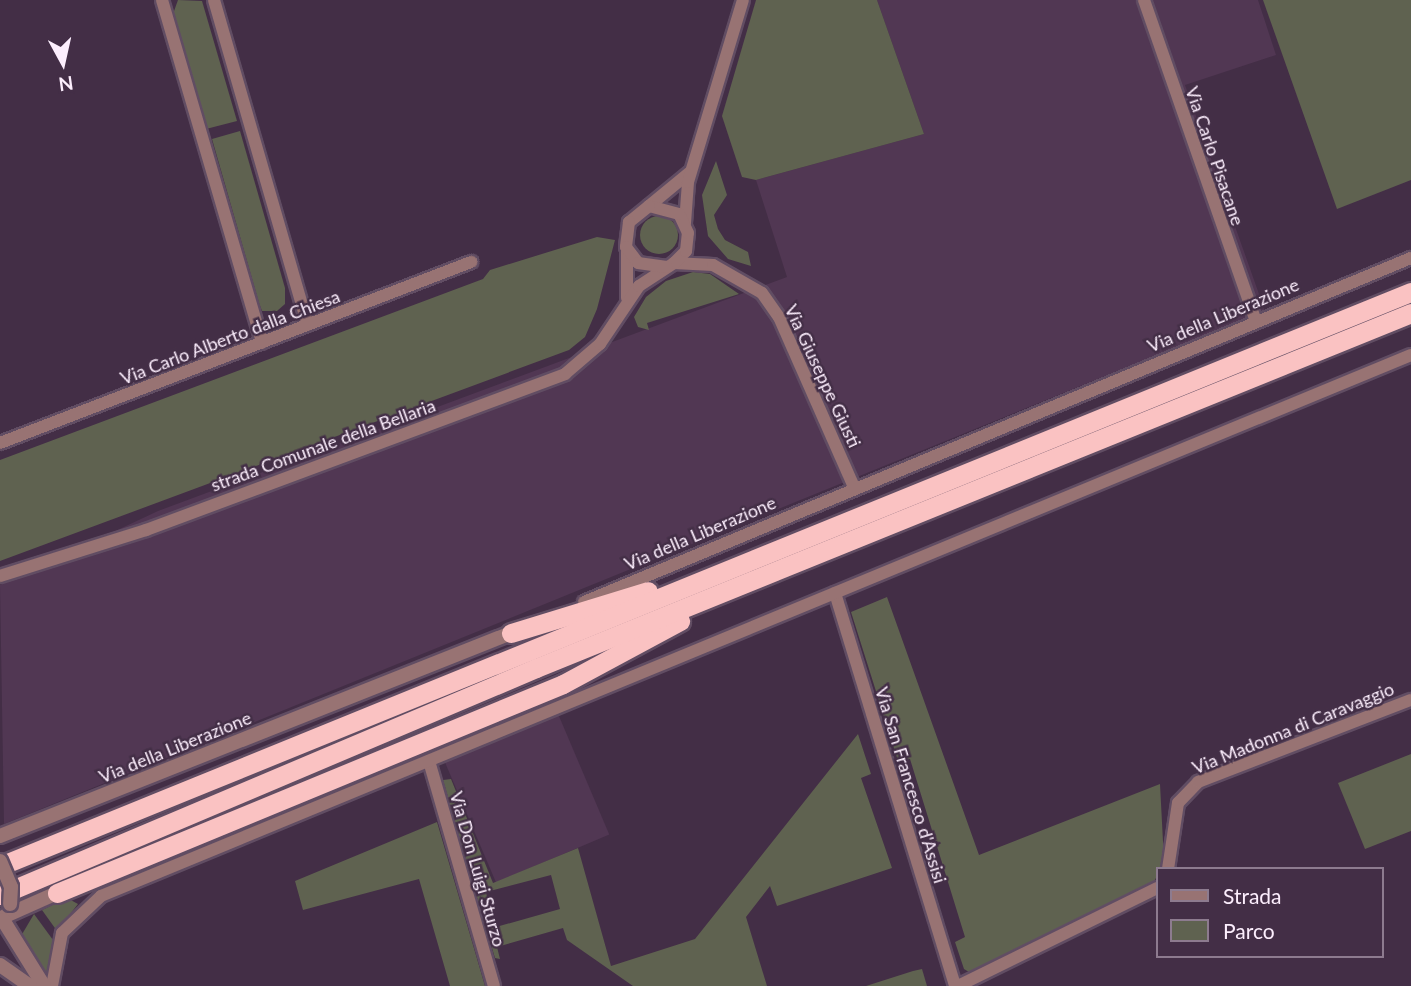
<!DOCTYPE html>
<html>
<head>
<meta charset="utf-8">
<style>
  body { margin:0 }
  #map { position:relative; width:1411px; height:986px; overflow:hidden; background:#432e46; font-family:Lato,sans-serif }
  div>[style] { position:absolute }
  .built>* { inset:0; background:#513753; transform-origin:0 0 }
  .green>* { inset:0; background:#5f6250 }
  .round { border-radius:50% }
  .roads { filter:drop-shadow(2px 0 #614d63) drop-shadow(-2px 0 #614d63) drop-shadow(0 2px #614d63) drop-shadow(0 -2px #614d63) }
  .minor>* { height:12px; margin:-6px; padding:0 6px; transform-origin:6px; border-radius:6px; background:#987373 }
  .tertiary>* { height:14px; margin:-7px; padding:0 7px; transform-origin:7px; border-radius:7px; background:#987373 }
  .trunk>* { height:19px; margin:-9.5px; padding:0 9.5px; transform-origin:9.5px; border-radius:9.5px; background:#fac2c2 }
  .bridges { filter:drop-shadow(2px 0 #614d63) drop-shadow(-2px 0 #614d63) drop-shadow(0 2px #614d63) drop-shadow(0 -2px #614d63) }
  .tertiary-bridge>* { height:14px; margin:-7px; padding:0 7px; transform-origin:7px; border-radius:7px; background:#987373 }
  span { translate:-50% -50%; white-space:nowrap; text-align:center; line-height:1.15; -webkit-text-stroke:5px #432e46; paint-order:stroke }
  .street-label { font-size:18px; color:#fceefd }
  .legend { position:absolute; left:1156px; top:867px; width:228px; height:91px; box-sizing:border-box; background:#432e46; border:2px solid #8d7b8f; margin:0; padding:9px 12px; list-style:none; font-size:21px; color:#fceefd }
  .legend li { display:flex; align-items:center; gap:14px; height:35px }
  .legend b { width:35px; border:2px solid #8d7b8f }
  .north { position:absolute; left:28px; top:28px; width:70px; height:70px; -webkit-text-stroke:5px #432e46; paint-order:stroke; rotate:172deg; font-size:19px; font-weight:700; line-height:28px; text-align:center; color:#fceefd }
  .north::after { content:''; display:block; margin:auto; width:24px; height:32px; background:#fceefd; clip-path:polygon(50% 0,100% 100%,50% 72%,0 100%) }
</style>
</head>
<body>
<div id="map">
  <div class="built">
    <div style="clip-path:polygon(877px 0,1258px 0,1276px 55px,1185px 85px,1265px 311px,4px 824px,0 585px,158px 511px,787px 277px,756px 180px,924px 134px)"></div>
    <div style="left:553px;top:702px;width:144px;height:123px;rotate:67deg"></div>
  </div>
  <div class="green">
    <div style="clip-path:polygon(178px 0,202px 1px,237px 121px,206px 129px,173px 14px)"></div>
    <div style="clip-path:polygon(756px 0,877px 0,924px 134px,756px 180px,742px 177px,722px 116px)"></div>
    <div style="clip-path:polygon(1263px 0,1411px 0,1411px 180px,1337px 209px)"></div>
    <div style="clip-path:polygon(240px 131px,285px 288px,285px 304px,277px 311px,262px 311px,259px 303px,212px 139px)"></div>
    <div style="clip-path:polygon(716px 161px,727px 195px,714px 215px,718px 229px,725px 240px,748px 252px,751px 266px,728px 259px,708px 236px,702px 195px)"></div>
    <div class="round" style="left:640px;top:216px;width:38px;height:38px"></div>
    <div style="clip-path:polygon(597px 237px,615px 240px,597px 309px,585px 337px,569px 350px,0 561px,0 460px,483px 279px,490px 270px)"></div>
    <div style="clip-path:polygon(693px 272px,710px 274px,739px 294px,647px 323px,649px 330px,638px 327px,634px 317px,646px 297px,666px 281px)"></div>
    <div style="clip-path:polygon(887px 597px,979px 855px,1160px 784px,1164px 861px,1154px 882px,969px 972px,964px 969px,955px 942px,965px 937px,910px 759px,898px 761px,851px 612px)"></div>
    <div style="clip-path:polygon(858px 734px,871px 774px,861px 778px,892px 868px,777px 906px,770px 886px,746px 917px,767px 986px,633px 986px,567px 940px,563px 928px,497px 947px,500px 959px,495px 958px,483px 918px,492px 916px,496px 927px,560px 909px,551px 875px,486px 892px,488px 901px,479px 904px,443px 780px,451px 779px,493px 883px,578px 848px,611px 966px,695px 939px)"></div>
    <div style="clip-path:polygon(1411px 754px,1411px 831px,1365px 849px,1338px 783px)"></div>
    <div style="clip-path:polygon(437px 822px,485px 986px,450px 986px,419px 879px,303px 910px,295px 881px)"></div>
    <div style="clip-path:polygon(67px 898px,78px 904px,57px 931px,42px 910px)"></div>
    <div style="clip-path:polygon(34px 914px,53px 940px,47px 975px,21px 936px)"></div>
    <div style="clip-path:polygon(922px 969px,927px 986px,866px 986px,913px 971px)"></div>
  </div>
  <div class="roads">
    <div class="minor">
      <div style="left:162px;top:0;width:357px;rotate:73.7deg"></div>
      <div style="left:214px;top:0;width:338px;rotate:73.9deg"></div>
      <div style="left:1144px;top:0;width:341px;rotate:70.8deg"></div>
      <div style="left:649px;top:206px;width:52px;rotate:-39.5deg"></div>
      <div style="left:685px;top:223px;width:41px;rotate:-85.8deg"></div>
      <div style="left:688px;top:182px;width:190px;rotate:-73.2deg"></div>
      <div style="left:627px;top:250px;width:48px;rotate:90deg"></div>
      <div style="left:674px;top:263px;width:39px;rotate:3deg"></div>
      <div style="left:713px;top:265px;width:56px;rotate:29.7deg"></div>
      <div style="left:762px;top:293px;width:29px;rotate:55deg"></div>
      <div style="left:779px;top:317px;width:188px;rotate:66.2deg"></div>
      <div style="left:0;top:443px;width:505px;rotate:-21.02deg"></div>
      <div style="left:0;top:576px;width:153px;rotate:-17.5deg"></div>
      <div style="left:146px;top:530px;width:447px;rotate:-20.4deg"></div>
      <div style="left:565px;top:374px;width:46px;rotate:-40.6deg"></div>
      <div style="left:600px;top:344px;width:70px;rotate:-56.1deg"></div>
      <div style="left:639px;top:286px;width:42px;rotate:-33.3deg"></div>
      <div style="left:674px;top:263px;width:17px;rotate:-45deg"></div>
      <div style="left:686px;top:251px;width:18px;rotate:-84deg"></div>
      <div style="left:688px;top:233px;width:21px;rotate:-115deg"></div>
      <div style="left:679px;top:214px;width:31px;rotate:-165deg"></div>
      <div style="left:649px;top:206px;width:26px;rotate:141deg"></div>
      <div style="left:629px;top:222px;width:25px;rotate:97deg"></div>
      <div style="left:626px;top:247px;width:20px;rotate:53deg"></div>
      <div style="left:638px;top:263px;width:29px;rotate:8deg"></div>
      <div style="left:835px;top:593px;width:411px;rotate:73deg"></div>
      <div style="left:584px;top:602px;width:896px;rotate:-22.59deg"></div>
      <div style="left:429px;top:761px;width:234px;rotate:73.9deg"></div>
      <div style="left:1168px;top:869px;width:67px;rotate:-81.4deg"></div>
      <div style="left:1178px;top:803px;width:29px;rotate:-46deg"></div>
      <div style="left:1198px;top:782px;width:228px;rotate:-21.1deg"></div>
      <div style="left:52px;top:986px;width:54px;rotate:-79.3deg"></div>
      <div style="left:62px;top:933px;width:54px;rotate:-43.5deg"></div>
      <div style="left:101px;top:896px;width:1417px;rotate:-22.44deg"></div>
      <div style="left:958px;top:986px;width:222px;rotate:-26.2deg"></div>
    </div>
    <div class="tertiary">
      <div style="left:0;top:836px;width:550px;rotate:-21.67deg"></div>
      <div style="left:5px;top:916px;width:57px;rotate:-23.9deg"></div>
      <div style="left:3px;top:920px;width:78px;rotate:58.2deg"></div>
      <div style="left:0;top:965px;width:37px;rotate:35deg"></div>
    </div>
    <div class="trunk">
      <div style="left:511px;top:633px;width:143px;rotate:-17deg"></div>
      <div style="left:0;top:866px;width:1523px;rotate:-22.14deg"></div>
      <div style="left:57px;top:893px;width:547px;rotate:-22.44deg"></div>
      <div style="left:563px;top:684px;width:133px;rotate:-28.3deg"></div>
      <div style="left:0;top:895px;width:582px;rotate:-22.95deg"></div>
      <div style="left:536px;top:668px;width:944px;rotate:-22.08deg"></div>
    </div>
  </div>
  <div class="bridges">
    <div class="tertiary-bridge">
      <div style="left:0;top:861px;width:28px;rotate:67deg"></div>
      <div style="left:11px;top:887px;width:17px;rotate:93deg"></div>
    </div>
  </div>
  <div class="street-label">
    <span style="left:1215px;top:156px;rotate:71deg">Via Carlo Pisacane</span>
    <span style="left:1223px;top:315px;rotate:-23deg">Via della Liberazione</span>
    <span style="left:230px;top:337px;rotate:-21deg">Via Carlo Alberto dalla Chiesa</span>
    <span style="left:823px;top:376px;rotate:65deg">Via Giuseppe Giusti</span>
    <span style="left:323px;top:445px;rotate:-20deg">strada Comunale della Bellaria</span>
    <span style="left:700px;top:533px;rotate:-23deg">Via della Liberazione</span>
    <span style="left:1293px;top:728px;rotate:-22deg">Via Madonna di Caravaggio</span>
    <span style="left:175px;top:747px;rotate:-22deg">Via della Liberazione</span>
    <span style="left:911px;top:785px;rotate:73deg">Via San Francesco d'Assisi</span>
    <span style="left:478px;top:869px;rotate:74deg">Via Don Luigi Sturzo</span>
  </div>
  <ul class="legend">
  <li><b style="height:9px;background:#987373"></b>Strada</li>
  <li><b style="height:19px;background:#5f6250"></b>Parco</li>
  </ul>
  <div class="north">N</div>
</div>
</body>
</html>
